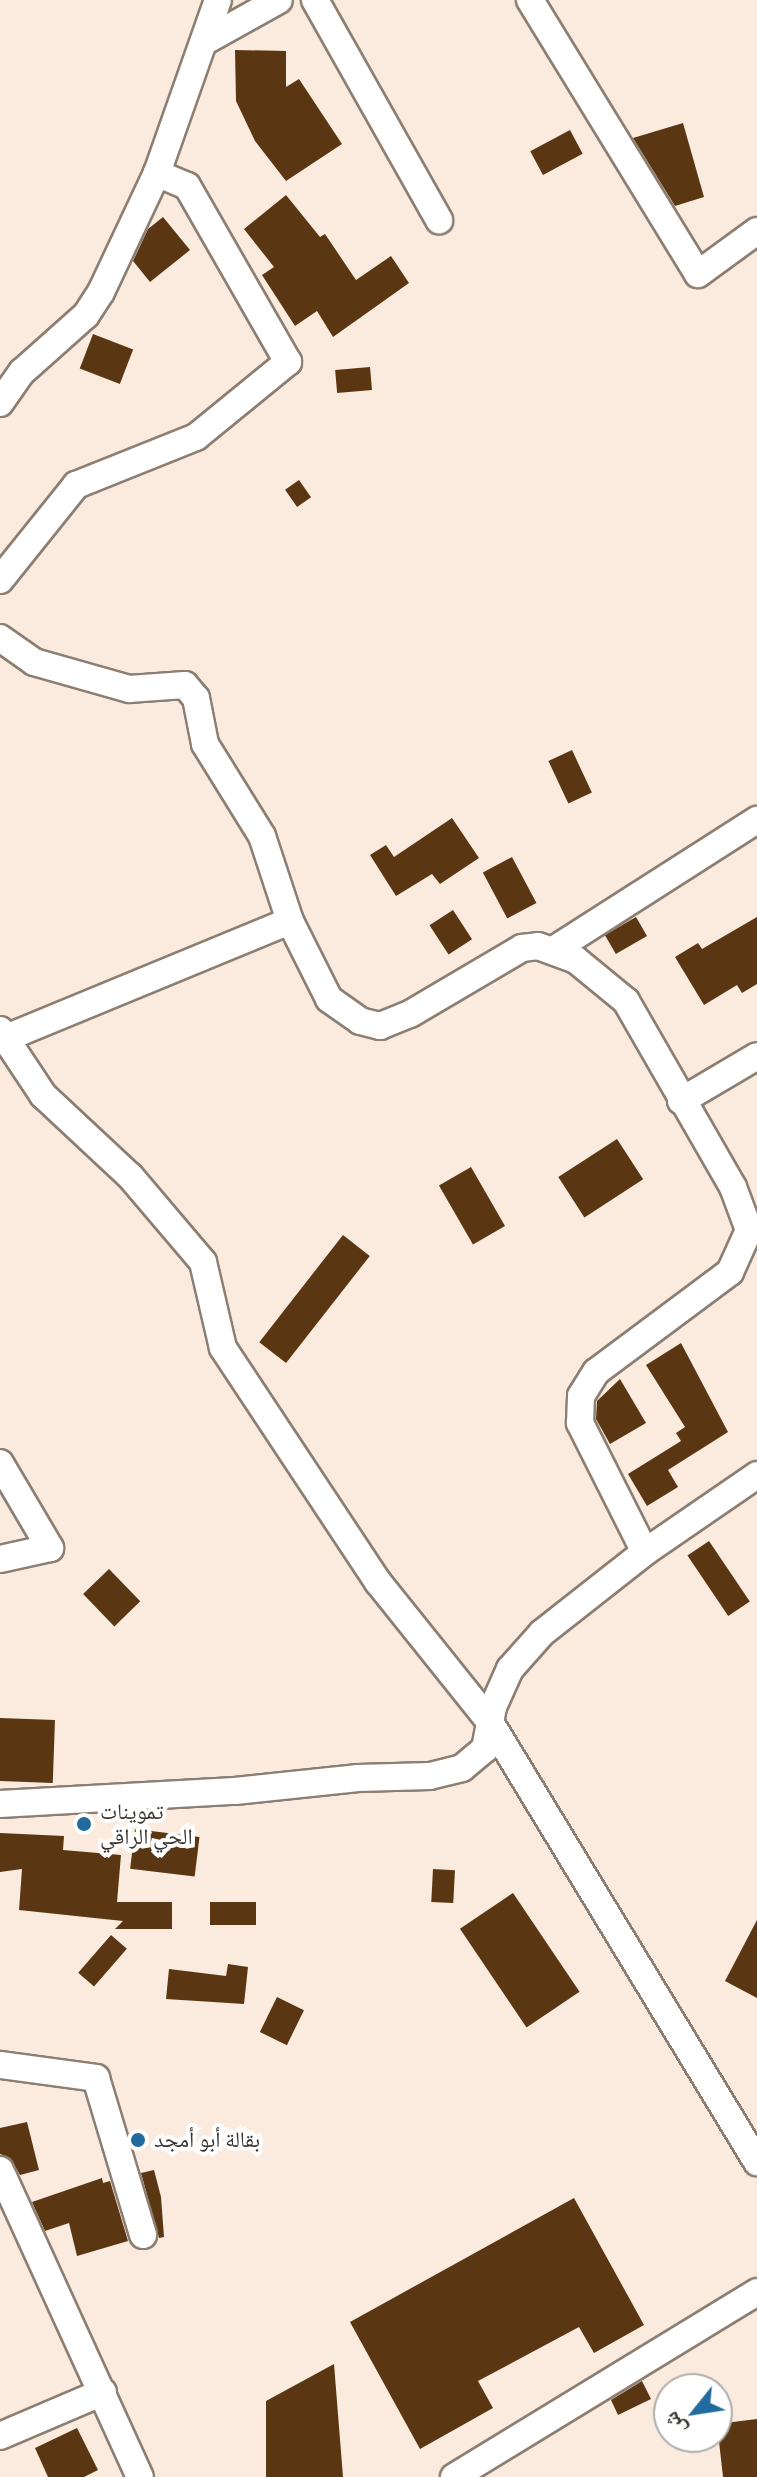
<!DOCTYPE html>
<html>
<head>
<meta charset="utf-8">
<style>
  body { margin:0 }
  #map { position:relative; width:757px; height:2477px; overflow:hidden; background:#faebde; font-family:"PT Sans Narrow","Noto Naskh Arabic",sans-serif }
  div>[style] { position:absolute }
  .building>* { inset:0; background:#5a3712; transform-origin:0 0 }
  .roads { filter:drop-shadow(2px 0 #8c7e72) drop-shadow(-2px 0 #8c7e72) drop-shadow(0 2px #8c7e72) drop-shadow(0 -2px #8c7e72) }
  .minor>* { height:26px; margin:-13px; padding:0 13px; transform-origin:13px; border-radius:13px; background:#fff }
  .dots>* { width:22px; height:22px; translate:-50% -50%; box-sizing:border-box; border:4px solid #fff; border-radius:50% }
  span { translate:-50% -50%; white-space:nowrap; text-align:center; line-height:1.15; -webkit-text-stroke:8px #fff; paint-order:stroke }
  .poi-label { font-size:22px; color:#3a342f }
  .left { translate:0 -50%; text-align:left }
  .north { position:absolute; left:653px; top:2373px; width:80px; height:80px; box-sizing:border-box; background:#fff; border:2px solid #b0aeac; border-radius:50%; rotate:240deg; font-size:22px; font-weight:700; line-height:32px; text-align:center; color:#3a342f }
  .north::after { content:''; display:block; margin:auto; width:28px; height:36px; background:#216b9e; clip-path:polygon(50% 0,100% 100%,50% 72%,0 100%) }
</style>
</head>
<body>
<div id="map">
  <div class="building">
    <div style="clip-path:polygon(235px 50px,286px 51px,286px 87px,299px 79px,342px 144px,286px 181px,255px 141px,236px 101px)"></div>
    <div style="clip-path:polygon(683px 123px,704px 197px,675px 206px,633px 138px)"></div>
    <div style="left:570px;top:130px;width:27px;height:45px;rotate:62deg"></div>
    <div style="clip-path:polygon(286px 195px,320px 237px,325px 234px,356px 280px,391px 256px,409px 283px,333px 337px,317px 311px,295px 326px,262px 275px,274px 267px,244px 229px)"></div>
    <div style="clip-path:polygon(163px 217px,190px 250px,150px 282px,133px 261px,148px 229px)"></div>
    <div style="left:93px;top:334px;width:43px;height:37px;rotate:21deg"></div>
    <div style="left:370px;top:367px;width:23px;height:35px;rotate:85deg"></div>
    <div style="left:299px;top:480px;width:21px;height:17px;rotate:55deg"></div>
    <div style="left:572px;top:750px;width:47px;height:26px;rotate:65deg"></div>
    <div style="clip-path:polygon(452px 818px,479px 858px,440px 884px,432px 874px,396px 896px,370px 855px,386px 845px,394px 857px)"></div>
    <div style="left:512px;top:857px;width:52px;height:33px;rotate:62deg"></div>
    <div style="left:453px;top:910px;width:35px;height:28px;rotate:57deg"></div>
    <div style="left:636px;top:917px;width:22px;height:36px;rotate:60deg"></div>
    <div style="clip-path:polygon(757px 917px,757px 984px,742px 993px,737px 985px,704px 1005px,675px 957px,698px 943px,702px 949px)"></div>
    <div style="left:617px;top:1139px;width:48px;height:70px;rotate:57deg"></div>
    <div style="left:471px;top:1167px;width:68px;height:37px;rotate:60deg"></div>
    <div style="left:343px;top:1235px;width:34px;height:136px;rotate:38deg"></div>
    <div style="clip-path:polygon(681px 1343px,728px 1432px,668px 1470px,678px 1487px,647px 1506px,628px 1474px,681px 1441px,676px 1433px,685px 1427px,646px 1365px)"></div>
    <div style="clip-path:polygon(620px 1379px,646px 1423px,610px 1444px,596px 1419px,597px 1401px)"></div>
    <div style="left:709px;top:1541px;width:73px;height:26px;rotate:56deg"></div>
    <div style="left:109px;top:1569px;width:45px;height:36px;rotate:46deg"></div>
    <div style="left:0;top:1718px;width:55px;height:63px;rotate:2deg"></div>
    <div style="left:135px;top:1829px;width:65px;height:40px;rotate:7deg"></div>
    <div style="clip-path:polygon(0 1833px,64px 1836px,63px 1850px,121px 1855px,117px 1902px,172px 1902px,172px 1929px,115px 1929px,123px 1921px,19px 1910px,22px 1869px,0 1872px)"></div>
    <div style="left:433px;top:1869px;width:22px;height:33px;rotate:3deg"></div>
    <div style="left:513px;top:1893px;width:119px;height:64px;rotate:56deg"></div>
    <div style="left:210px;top:1902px;width:46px;height:23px"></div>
    <div style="clip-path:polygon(757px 1920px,757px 1998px,725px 1981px)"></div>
    <div style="left:111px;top:1935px;width:21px;height:50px;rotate:41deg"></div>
    <div style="clip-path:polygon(228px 1964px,248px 1967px,244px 2004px,166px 1999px,169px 1969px,226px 1976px)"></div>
    <div style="left:277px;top:1997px;width:30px;height:39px;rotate:26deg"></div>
    <div style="clip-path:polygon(27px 2122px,39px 2170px,20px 2175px,10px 2158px,0 2154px,0 2128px)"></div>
    <div style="clip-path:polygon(154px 2170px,161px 2197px,164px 2237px,159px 2238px,141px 2173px)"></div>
    <div style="clip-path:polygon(102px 2178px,103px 2183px,110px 2181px,128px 2241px,77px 2256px,69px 2223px,45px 2231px,32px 2202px)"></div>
    <div style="clip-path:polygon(574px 2198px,644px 2325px,594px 2353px,579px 2327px,478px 2381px,493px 2408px,420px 2449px,350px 2322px)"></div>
    <div style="clip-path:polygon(334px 2364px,343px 2477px,266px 2477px,266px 2401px)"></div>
    <div style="clip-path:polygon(642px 2381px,651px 2399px,618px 2415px,611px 2400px)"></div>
    <div style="clip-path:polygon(757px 2419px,757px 2477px,723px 2477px,717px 2424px)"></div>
    <div style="clip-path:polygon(77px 2428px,98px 2470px,84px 2477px,48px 2477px,35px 2448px)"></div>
  </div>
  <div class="roads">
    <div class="minor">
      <div style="left:315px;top:0;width:253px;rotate:60.6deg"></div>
      <div style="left:530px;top:0;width:321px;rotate:58.5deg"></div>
      <div style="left:698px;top:274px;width:73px;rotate:-36.1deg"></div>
      <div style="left:207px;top:40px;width:82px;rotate:-29.1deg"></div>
      <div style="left:0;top:403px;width:38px;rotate:-55deg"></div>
      <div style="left:22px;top:372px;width:86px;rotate:-41.7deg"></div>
      <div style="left:86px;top:315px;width:27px;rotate:-57deg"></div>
      <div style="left:101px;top:292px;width:132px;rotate:-64.8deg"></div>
      <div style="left:157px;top:173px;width:183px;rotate:-70.6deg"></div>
      <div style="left:0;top:580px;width:122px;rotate:-51.3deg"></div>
      <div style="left:76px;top:485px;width:129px;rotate:-21.8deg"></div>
      <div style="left:196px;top:437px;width:119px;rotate:-39.2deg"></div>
      <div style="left:288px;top:362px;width:203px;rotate:-119.8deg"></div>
      <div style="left:187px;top:186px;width:33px;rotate:-157deg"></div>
      <div style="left:0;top:638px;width:42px;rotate:35.2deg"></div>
      <div style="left:34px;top:662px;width:99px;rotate:15.9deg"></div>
      <div style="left:129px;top:689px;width:56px;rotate:-4.1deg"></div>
      <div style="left:185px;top:685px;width:17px;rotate:50deg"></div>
      <div style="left:196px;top:698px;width:47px;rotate:78.9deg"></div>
      <div style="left:205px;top:744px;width:108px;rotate:58.2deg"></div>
      <div style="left:262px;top:836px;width:89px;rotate:71.8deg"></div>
      <div style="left:290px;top:921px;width:87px;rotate:63.4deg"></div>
      <div style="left:329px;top:999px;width:38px;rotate:35deg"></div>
      <div style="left:360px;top:1021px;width:21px;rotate:14deg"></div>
      <div style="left:380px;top:1026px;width:32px;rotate:-22deg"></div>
      <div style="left:410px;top:1014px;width:130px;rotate:-30.5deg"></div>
      <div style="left:522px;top:948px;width:16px;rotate:-7deg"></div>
      <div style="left:538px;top:946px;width:40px;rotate:20.2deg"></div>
      <div style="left:576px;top:960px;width:65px;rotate:39.4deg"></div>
      <div style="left:626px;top:1001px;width:215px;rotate:60.1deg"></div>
      <div style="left:733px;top:1187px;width:46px;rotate:69.6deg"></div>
      <div style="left:749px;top:1230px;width:46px;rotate:114.3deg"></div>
      <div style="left:730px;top:1272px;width:167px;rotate:143.3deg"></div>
      <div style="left:596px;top:1372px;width:28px;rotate:122deg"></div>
      <div style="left:581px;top:1396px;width:27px;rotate:92deg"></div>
      <div style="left:580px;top:1423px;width:144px;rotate:63.3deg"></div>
      <div style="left:555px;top:949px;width:240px;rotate:-32.6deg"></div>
      <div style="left:0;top:1030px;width:78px;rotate:56.5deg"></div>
      <div style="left:43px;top:1095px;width:119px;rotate:43deg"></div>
      <div style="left:130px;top:1176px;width:113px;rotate:49.7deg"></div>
      <div style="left:203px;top:1262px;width:88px;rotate:76.9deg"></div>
      <div style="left:223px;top:1348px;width:281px;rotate:56.5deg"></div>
      <div style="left:378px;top:1582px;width:179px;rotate:51.3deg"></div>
      <div style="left:490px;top:1722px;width:515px;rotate:58.75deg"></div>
      <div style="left:6px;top:1038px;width:307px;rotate:-22.4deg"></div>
      <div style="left:681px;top:1101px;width:88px;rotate:-30.6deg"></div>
      <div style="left:0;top:1463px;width:99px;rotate:59.5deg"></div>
      <div style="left:50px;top:1548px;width:51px;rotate:167.6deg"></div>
      <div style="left:0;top:1804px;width:235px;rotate:-3.2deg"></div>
      <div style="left:235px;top:1791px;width:124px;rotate:-6deg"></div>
      <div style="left:358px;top:1778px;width:72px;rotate:-1.6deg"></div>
      <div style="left:430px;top:1776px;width:33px;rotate:-14deg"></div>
      <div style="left:462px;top:1768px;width:30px;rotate:-40deg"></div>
      <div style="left:485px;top:1749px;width:43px;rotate:-79.2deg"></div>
      <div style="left:493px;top:1707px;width:42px;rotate:-65.9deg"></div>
      <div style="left:510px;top:1669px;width:48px;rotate:-48.4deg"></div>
      <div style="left:542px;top:1633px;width:131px;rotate:-38.2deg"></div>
      <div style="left:645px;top:1552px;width:136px;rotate:-34.5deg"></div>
      <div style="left:0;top:2065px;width:97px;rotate:7.7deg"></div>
      <div style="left:96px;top:2078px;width:164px;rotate:73.3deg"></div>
      <div style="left:0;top:2170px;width:337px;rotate:65.5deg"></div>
      <div style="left:0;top:2436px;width:112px;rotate:-23.1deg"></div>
      <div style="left:454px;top:2477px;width:355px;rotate:-31.4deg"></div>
    </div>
  </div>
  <div class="dots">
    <div style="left:84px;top:1824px;background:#216b9e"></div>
    <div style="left:138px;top:2140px;background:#216b9e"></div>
  </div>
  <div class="poi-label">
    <span class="left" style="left:100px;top:1824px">تموينات<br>الحي الراقي</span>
    <span class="left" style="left:154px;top:2140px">بقالة أبو أمجد</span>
  </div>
  <div class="north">ش</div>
</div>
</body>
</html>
